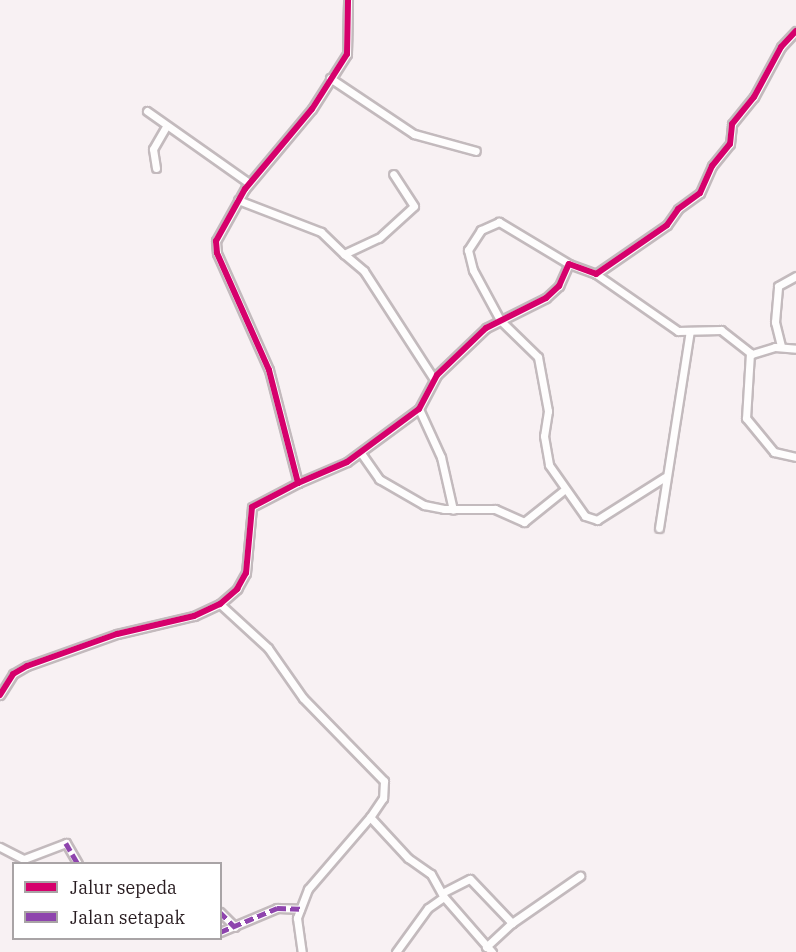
<!DOCTYPE html>
<html>
<head>
<meta charset="utf-8">
<style>
  body { margin:0 }
  #map { position:relative; width:796px; height:952px; overflow:hidden; background:#f8f1f3; font-family:"IBM Plex Serif",serif }
  div>[style] { position:absolute }
  .roads { filter:drop-shadow(2px 0 #c3babd) drop-shadow(-2px 0 #c3babd) drop-shadow(0 2px #c3babd) drop-shadow(0 -2px #c3babd) }
  .minor>* { height:7px; margin:-3.5px; padding:0 3.5px; transform-origin:3.5px; border-radius:3.5px; background:#fefdfd }
  .quiet>* { height:4.5px; margin-top:-2.25px; transform-origin:0; background:repeating-linear-gradient(90deg,#8e44ad 0 9px,transparent 0 13.5px) }
  .cycleway>* { height:6px; margin:-3px; padding:0 3px; transform-origin:3px; border-radius:3px; background:#d6006c }
  span { translate:-50% -50%; white-space:nowrap; text-align:center; line-height:1.15; -webkit-text-stroke:5px #fff; paint-order:stroke }
  .legend { position:absolute; left:12px; top:862px; width:210px; height:78px; box-sizing:border-box; background:#fff; border:2px solid #a9a4a6; margin:0; padding:8px 10px; list-style:none; font-size:18px; color:#281c20 }
  .legend li { display:flex; align-items:center; gap:12px; height:30px }
  .legend b { width:30px; border:2px solid #a9a4a6 }
</style>
</head>
<body>
<div id="map">
  <div class="roads">
    <div class="minor">
      <div style="left:330px;top:78px;width:101px;rotate:33.7deg"></div>
      <div style="left:414px;top:134px;width:64px;rotate:15.3deg"></div>
      <div style="left:147px;top:111px;width:125px;rotate:35.2deg"></div>
      <div style="left:156px;top:168px;width:19px;rotate:-99deg"></div>
      <div style="left:153px;top:149px;width:24px;rotate:-60deg"></div>
      <div style="left:238px;top:200px;width:89px;rotate:21.1deg"></div>
      <div style="left:321px;top:232px;width:32px;rotate:44deg"></div>
      <div style="left:344px;top:254px;width:38px;rotate:-25deg"></div>
      <div style="left:379px;top:238px;width:47px;rotate:-42.4deg"></div>
      <div style="left:414px;top:206px;width:38px;rotate:-123deg"></div>
      <div style="left:344px;top:254px;width:26px;rotate:40deg"></div>
      <div style="left:364px;top:271px;width:129px;rotate:57.1deg"></div>
      <div style="left:569px;top:264px;width:82px;rotate:-149deg"></div>
      <div style="left:499px;top:222px;width:20px;rotate:156deg"></div>
      <div style="left:481px;top:230px;width:24px;rotate:123deg"></div>
      <div style="left:468px;top:250px;width:21px;rotate:76deg"></div>
      <div style="left:473px;top:270px;width:57px;rotate:61.6deg"></div>
      <div style="left:500px;top:320px;width:53px;rotate:44.2deg"></div>
      <div style="left:538px;top:357px;width:55px;rotate:79.5deg"></div>
      <div style="left:548px;top:411px;width:25px;rotate:99deg"></div>
      <div style="left:544px;top:436px;width:29px;rotate:80deg"></div>
      <div style="left:549px;top:465px;width:62px;rotate:54.8deg"></div>
      <div style="left:585px;top:516px;width:13px;rotate:18deg"></div>
      <div style="left:597px;top:520px;width:80px;rotate:-32.3deg"></div>
      <div style="left:596px;top:274px;width:100px;rotate:34.8deg"></div>
      <div style="left:678px;top:331px;width:43px;rotate:-1.3deg"></div>
      <div style="left:721px;top:330px;width:39px;rotate:38deg"></div>
      <div style="left:752px;top:354px;width:24px;rotate:-17deg"></div>
      <div style="left:775px;top:347px;width:21px;rotate:5deg"></div>
      <div style="left:781px;top:346px;width:25px;rotate:-104deg"></div>
      <div style="left:775px;top:322px;width:36px;rotate:-85deg"></div>
      <div style="left:778px;top:286px;width:21px;rotate:-29deg"></div>
      <div style="left:750px;top:353px;width:65px;rotate:93.5deg"></div>
      <div style="left:746px;top:418px;width:44px;rotate:50.5deg"></div>
      <div style="left:774px;top:452px;width:22px;rotate:13deg"></div>
      <div style="left:419px;top:409px;width:53px;rotate:65.4deg"></div>
      <div style="left:441px;top:457px;width:54px;rotate:77.2deg"></div>
      <div style="left:361px;top:453px;width:32px;rotate:55deg"></div>
      <div style="left:379px;top:479px;width:52px;rotate:30deg"></div>
      <div style="left:424px;top:505px;width:20px;rotate:11deg"></div>
      <div style="left:444px;top:509px;width:51px"></div>
      <div style="left:495px;top:509px;width:32px;rotate:24deg"></div>
      <div style="left:524px;top:522px;width:51px;rotate:-38.7deg"></div>
      <div style="left:298px;top:483px;width:53px;rotate:-23.2deg"></div>
      <div style="left:347px;top:462px;width:89px;rotate:-36.4deg"></div>
      <div style="left:419px;top:409px;width:38px;rotate:-62deg"></div>
      <div style="left:437px;top:375px;width:68px;rotate:-43.8deg"></div>
      <div style="left:486px;top:328px;width:67px;rotate:-26.6deg"></div>
      <div style="left:546px;top:298px;width:18px;rotate:-43deg"></div>
      <div style="left:559px;top:286px;width:24px;rotate:-66deg"></div>
      <div style="left:569px;top:264px;width:29px;rotate:20deg"></div>
      <div style="left:596px;top:274px;width:86px;rotate:-34.6deg"></div>
      <div style="left:667px;top:225px;width:19px;rotate:-55deg"></div>
      <div style="left:678px;top:209px;width:27px;rotate:-36deg"></div>
      <div style="left:700px;top:193px;width:30px;rotate:-66deg"></div>
      <div style="left:712px;top:166px;width:28px;rotate:-51deg"></div>
      <div style="left:730px;top:144px;width:20px;rotate:-84deg"></div>
      <div style="left:732px;top:124px;width:35px;rotate:-51deg"></div>
      <div style="left:754px;top:97px;width:57px;rotate:-61.6deg"></div>
      <div style="left:781px;top:47px;width:22px;rotate:-47deg"></div>
      <div style="left:659px;top:528px;width:199px;rotate:-81.1deg"></div>
      <div style="left:220px;top:604px;width:65px;rotate:42.5deg"></div>
      <div style="left:268px;top:648px;width:61px;rotate:55deg"></div>
      <div style="left:303px;top:698px;width:116px;rotate:45.7deg"></div>
      <div style="left:384px;top:781px;width:17px;rotate:93deg"></div>
      <div style="left:383px;top:798px;width:23px;rotate:124deg"></div>
      <div style="left:370px;top:817px;width:95px;rotate:130.7deg"></div>
      <div style="left:308px;top:889px;width:31px;rotate:111deg"></div>
      <div style="left:297px;top:918px;width:34px;rotate:82deg"></div>
      <div style="left:0;top:695px;width:25px;rotate:-58deg"></div>
      <div style="left:13px;top:674px;width:16px;rotate:-30deg"></div>
      <div style="left:27px;top:666px;width:96px;rotate:-19.6deg"></div>
      <div style="left:117px;top:634px;width:79px;rotate:-13.2deg"></div>
      <div style="left:194px;top:616px;width:29px;rotate:-25deg"></div>
      <div style="left:220px;top:604px;width:23px;rotate:-41deg"></div>
      <div style="left:237px;top:589px;width:18px;rotate:-61deg"></div>
      <div style="left:246px;top:573px;width:66px;rotate:-84.8deg"></div>
      <div style="left:252px;top:507px;width:52px;rotate:-27.6deg"></div>
      <div style="left:298px;top:483px;width:117px;rotate:-104.4deg"></div>
      <div style="left:269px;top:370px;width:128px;rotate:-114deg"></div>
      <div style="left:217px;top:253px;width:12px;rotate:-95deg"></div>
      <div style="left:216px;top:241px;width:60px;rotate:-60.9deg"></div>
      <div style="left:245px;top:189px;width:104px;rotate:-50.1deg"></div>
      <div style="left:312px;top:109px;width:65px;rotate:-57.5deg"></div>
      <div style="left:347px;top:54px;width:54px;rotate:-88.9deg"></div>
      <div style="left:370px;top:817px;width:56px;rotate:47.2deg"></div>
      <div style="left:408px;top:858px;width:28px;rotate:35deg"></div>
      <div style="left:431px;top:874px;width:26px;rotate:61deg"></div>
      <div style="left:444px;top:897px;width:73px;rotate:48.9deg"></div>
      <div style="left:0;top:847px;width:27px;rotate:27deg"></div>
      <div style="left:24px;top:859px;width:45px;rotate:-20.9deg"></div>
      <div style="left:66px;top:843px;width:24px;rotate:60deg"></div>
      <div style="left:442px;top:893px;width:31px;rotate:-27deg"></div>
      <div style="left:470px;top:879px;width:61px;rotate:46.3deg"></div>
      <div style="left:220px;top:912px;width:21px;rotate:45deg"></div>
      <div style="left:220px;top:932px;width:62px;rotate:-22.8deg"></div>
      <div style="left:277px;top:908px;width:23px;rotate:2deg"></div>
      <div style="left:486px;top:947px;width:35px;rotate:-43deg"></div>
      <div style="left:512px;top:923px;width:83px;rotate:-34.7deg"></div>
      <div style="left:396px;top:952px;width:54px;rotate:-54deg"></div>
      <div style="left:428px;top:908px;width:19px;rotate:-35deg"></div>
    </div>
  </div>
  <div class="quiet">
    <div style="left:66px;top:843px;width:24px;rotate:60deg"></div>
    <div style="left:220px;top:912px;width:21px;rotate:45deg"></div>
    <div style="left:220px;top:932px;width:62px;rotate:-22.8deg"></div>
    <div style="left:277px;top:908px;width:23px;rotate:2deg"></div>
  </div>
  <div class="cycleway">
    <div style="left:298px;top:483px;width:53px;rotate:-23.2deg"></div>
    <div style="left:347px;top:462px;width:89px;rotate:-36.4deg"></div>
    <div style="left:419px;top:409px;width:38px;rotate:-62deg"></div>
    <div style="left:437px;top:375px;width:68px;rotate:-43.8deg"></div>
    <div style="left:486px;top:328px;width:67px;rotate:-26.6deg"></div>
    <div style="left:546px;top:298px;width:18px;rotate:-43deg"></div>
    <div style="left:559px;top:286px;width:24px;rotate:-66deg"></div>
    <div style="left:569px;top:264px;width:29px;rotate:20deg"></div>
    <div style="left:596px;top:274px;width:86px;rotate:-34.6deg"></div>
    <div style="left:667px;top:225px;width:19px;rotate:-55deg"></div>
    <div style="left:678px;top:209px;width:27px;rotate:-36deg"></div>
    <div style="left:700px;top:193px;width:30px;rotate:-66deg"></div>
    <div style="left:712px;top:166px;width:28px;rotate:-51deg"></div>
    <div style="left:730px;top:144px;width:20px;rotate:-84deg"></div>
    <div style="left:732px;top:124px;width:35px;rotate:-51deg"></div>
    <div style="left:754px;top:97px;width:57px;rotate:-61.6deg"></div>
    <div style="left:781px;top:47px;width:22px;rotate:-47deg"></div>
    <div style="left:0;top:695px;width:25px;rotate:-58deg"></div>
    <div style="left:13px;top:674px;width:16px;rotate:-30deg"></div>
    <div style="left:27px;top:666px;width:96px;rotate:-19.6deg"></div>
    <div style="left:117px;top:634px;width:79px;rotate:-13.2deg"></div>
    <div style="left:194px;top:616px;width:29px;rotate:-25deg"></div>
    <div style="left:220px;top:604px;width:23px;rotate:-41deg"></div>
    <div style="left:237px;top:589px;width:18px;rotate:-61deg"></div>
    <div style="left:246px;top:573px;width:66px;rotate:-84.8deg"></div>
    <div style="left:252px;top:507px;width:52px;rotate:-27.6deg"></div>
    <div style="left:298px;top:483px;width:117px;rotate:-104.4deg"></div>
    <div style="left:269px;top:370px;width:128px;rotate:-114deg"></div>
    <div style="left:217px;top:253px;width:12px;rotate:-95deg"></div>
    <div style="left:216px;top:241px;width:60px;rotate:-60.9deg"></div>
    <div style="left:245px;top:189px;width:104px;rotate:-50.1deg"></div>
    <div style="left:312px;top:109px;width:65px;rotate:-57.5deg"></div>
    <div style="left:347px;top:54px;width:54px;rotate:-88.9deg"></div>
  </div>
  <ul class="legend">
  <li><b style="height:8px;background:#d6006c"></b>Jalur sepeda</li>
  <li><b style="height:8px;background:#8e44ad"></b>Jalan setapak</li>
  </ul>
</div>
</body>
</html>
